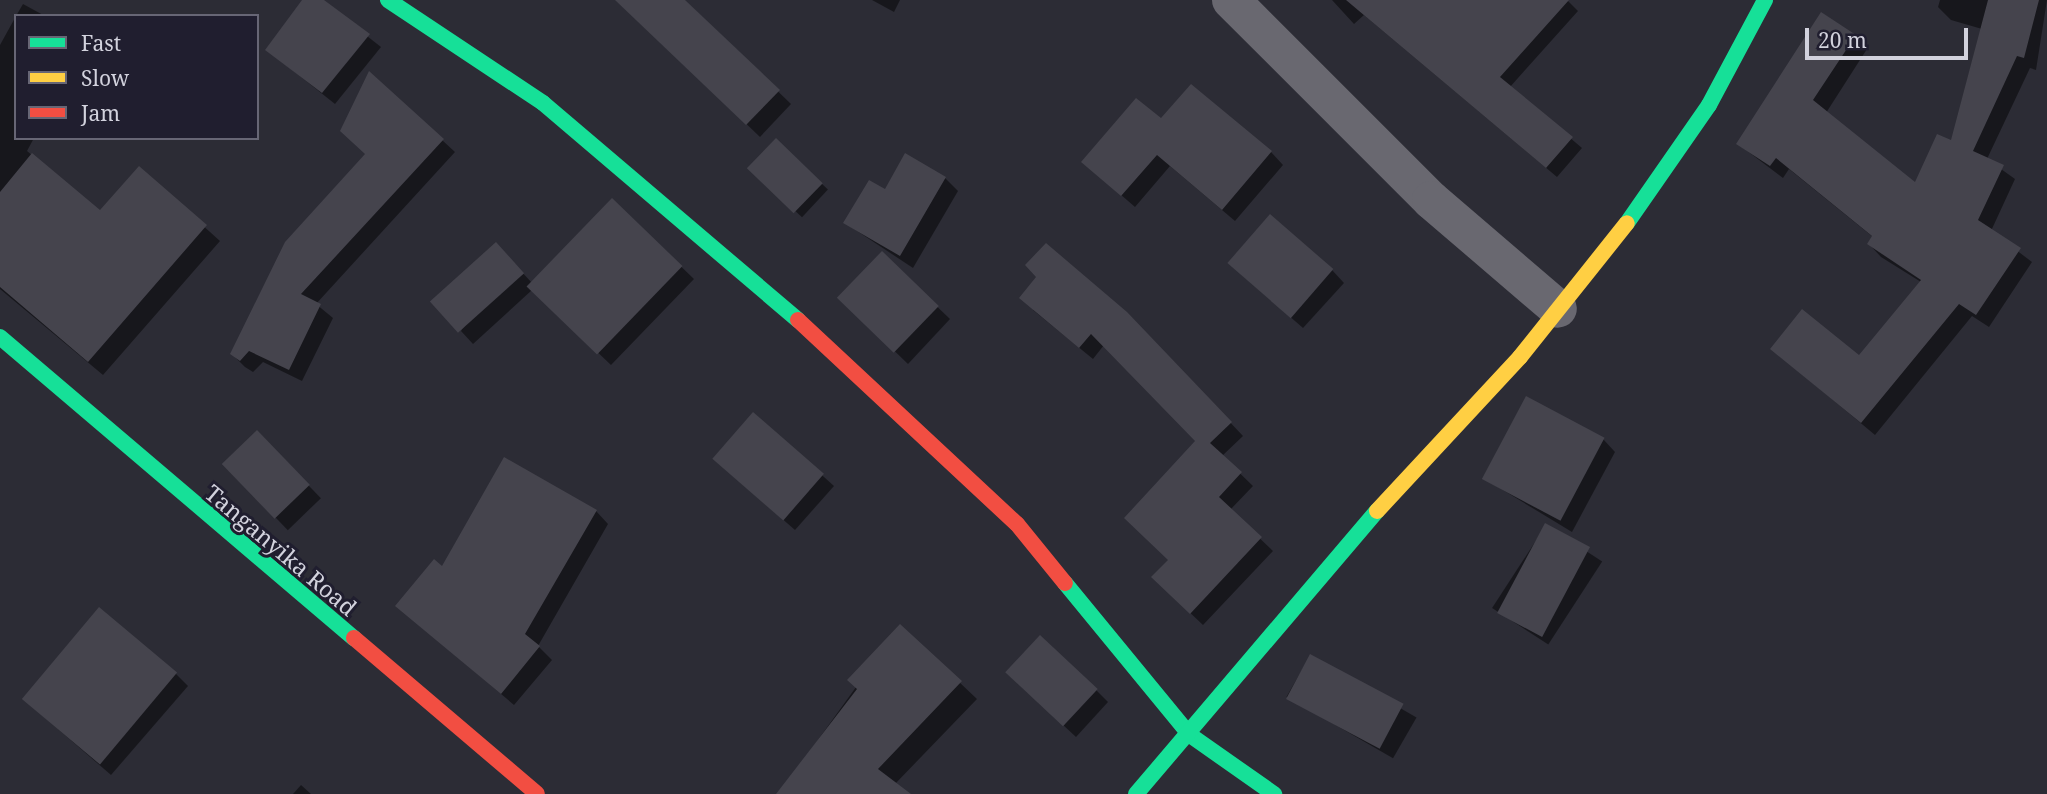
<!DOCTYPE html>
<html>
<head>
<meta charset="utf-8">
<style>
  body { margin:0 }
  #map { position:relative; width:2047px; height:794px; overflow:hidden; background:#2c2c35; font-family:"Noto Serif",serif }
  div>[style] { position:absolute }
  .shadow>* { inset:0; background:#0007; transform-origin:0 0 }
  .building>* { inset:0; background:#45444d; transform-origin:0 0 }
  .street>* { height:38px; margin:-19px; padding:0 19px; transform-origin:19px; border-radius:19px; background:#696870 }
  .fast>* { height:16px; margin:-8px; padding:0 8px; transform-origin:8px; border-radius:8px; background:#16e098 }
  .slow>* { height:16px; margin:-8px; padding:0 8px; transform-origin:8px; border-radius:8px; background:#ffcf43 }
  .jam>* { height:16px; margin:-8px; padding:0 8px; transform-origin:8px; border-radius:8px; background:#f24e42 }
  span { translate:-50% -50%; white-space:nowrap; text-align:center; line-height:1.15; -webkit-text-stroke:6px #201e2f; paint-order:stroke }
  .street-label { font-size:23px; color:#d2d2dd }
  .legend { position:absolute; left:14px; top:14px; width:245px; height:126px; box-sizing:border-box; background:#201e2f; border:2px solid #676675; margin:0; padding:9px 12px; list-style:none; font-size:21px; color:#d2d2dd }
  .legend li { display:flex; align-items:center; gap:14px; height:35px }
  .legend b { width:35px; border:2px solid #676675 }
  .scale { position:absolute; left:1805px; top:28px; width:163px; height:32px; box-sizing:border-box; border:4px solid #d2d2dd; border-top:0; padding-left:9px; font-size:21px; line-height:24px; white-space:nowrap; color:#d2d2dd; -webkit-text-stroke:5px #201e2f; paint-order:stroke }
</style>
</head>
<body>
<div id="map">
  <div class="shadow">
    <div style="clip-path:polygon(304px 0,321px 0,381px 47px,335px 104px,267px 50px)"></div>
    <div style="clip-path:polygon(617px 0,683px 0,791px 104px,760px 137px)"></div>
    <div style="clip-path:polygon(872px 0,900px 0,894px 12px)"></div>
    <div style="clip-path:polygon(1332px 0,1567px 0,1578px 11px,1510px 87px,1582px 148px,1557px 177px,1364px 15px,1354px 24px)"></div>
    <div style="clip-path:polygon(1940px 0,2047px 0,2036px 70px,2030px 68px,1987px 159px,2015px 179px,1991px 231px,2032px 262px,1989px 327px,1972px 316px,1875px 435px,1772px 349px,1859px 358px,1921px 282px,1881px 257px,1869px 244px,1873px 237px,1789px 169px,1783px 178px,1738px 144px,1855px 36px,1867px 49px,1826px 113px,1916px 185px,1952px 143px,1982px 29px,1951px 20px,1938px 7px)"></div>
    <div style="clip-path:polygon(23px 4px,45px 16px,16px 16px)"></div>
    <div style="clip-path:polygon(16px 16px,16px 138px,34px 138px,27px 151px,101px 213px,139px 168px,220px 241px,103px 375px,0 289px,0 45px)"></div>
    <div style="clip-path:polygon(1161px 121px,1271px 152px,1283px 165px,1235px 221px,1170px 166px,1135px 207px,1083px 162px)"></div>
    <div style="clip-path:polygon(442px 140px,455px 152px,316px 304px,333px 318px,302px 381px,263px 362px,253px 372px,245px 367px,232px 354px)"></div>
    <div style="left:776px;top:141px;width:71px;height:38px;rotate:43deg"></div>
    <div style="clip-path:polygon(945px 178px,958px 191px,913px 268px,845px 223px,885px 191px)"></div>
    <div style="clip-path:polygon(612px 200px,694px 279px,611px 365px,532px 290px,473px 344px,461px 331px,508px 257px,532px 283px)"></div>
    <div style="clip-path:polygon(882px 254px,950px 319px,908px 364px,853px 311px)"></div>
    <div style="clip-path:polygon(1332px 270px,1344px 283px,1303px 328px,1242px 275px)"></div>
    <div style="clip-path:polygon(1033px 310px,1140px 327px,1243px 436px,1222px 456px,1253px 486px,1230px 510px,1273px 551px,1203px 625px,1166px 590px,1197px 441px,1104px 345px,1093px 359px)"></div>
    <div style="clip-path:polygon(754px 414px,834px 486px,795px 530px,725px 469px)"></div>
    <div style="left:257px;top:432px;width:92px;height:46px;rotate:46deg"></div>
    <div style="clip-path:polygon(1603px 439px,1615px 452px,1572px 532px,1483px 478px)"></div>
    <div style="clip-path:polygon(596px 511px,608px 524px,538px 646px,552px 660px,514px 705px,397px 606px,443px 569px)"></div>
    <div style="left:1546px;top:525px;width:67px;height:99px;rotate:33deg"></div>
    <div style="clip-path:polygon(900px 626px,977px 699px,895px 784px,908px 794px,779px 794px)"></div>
    <div style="left:1310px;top:656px;width:123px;height:47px;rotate:30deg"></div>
    <div style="clip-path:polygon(175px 673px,188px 686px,111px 775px,36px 710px)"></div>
    <div style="clip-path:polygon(1019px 684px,1096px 690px,1108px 702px,1076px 737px)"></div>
    <div style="clip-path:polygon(301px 785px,311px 794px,293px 794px)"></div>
  </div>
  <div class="building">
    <div style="clip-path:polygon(302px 0,324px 0,370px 34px,322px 93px,265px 50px)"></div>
    <div style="clip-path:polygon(615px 0,685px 0,780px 90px,746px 125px)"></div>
    <div style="clip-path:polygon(1346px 0,1569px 0,1500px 77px,1573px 137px,1546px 168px)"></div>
    <div style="clip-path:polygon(1988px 0,2039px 0,2024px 58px,2017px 56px,1973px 151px,2004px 165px,1978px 220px,2021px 248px,1976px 315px,1959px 304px,1861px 423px,1770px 349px,1802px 309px,1859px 355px,1921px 280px,1867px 244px,1872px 236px,1776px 158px,1770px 166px,1736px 144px,1821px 12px,1856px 35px,1813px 100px,1915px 182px,1937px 134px,1951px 140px)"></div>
    <div style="clip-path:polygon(369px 71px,444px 139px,301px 294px,321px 304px,289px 370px,249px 351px,240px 361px,230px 354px,285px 242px,365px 154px,340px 131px)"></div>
    <div style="clip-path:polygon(1191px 84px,1272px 151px,1222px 210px,1157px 155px,1121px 196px,1081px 162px,1136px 98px,1161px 118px)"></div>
    <div style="left:776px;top:138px;width:65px;height:42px;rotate:44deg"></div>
    <div style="clip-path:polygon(32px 153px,100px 210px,139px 166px,207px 225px,88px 362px,0 287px,0 192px)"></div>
    <div style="clip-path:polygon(905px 153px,946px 177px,900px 256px,843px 223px,869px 180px,885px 189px)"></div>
    <div style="left:612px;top:198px;width:98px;height:123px;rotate:44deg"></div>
    <div style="left:1270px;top:214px;width:84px;height:65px;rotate:41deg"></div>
    <div style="left:496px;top:242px;width:42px;height:89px;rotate:48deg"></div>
    <div style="clip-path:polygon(1046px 243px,1127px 312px,1232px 422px,1210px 443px,1242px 472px,1219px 497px,1262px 537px,1190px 614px,1151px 577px,1168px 560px,1124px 518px,1195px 441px,1091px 334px,1079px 348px,1019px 298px,1036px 277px,1025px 265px)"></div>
    <div style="left:882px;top:251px;width:79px;height:65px;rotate:44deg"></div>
    <div style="left:1526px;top:396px;width:89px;height:94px;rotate:28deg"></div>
    <div style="left:753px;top:412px;width:94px;height:62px;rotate:41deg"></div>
    <div style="left:257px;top:430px;width:76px;height:49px;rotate:46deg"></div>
    <div style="clip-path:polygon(504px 457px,597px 510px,525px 634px,540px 646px,501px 694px,395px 606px,434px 559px,442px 566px)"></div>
    <div style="left:1545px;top:523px;width:51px;height:102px;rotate:28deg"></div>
    <div style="left:99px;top:607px;width:102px;height:120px;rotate:40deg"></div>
    <div style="clip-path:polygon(900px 624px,962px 681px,878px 769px,911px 794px,776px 794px,857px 689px,847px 680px)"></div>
    <div style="left:1040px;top:635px;width:79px;height:51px;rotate:43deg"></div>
    <div style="left:1310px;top:654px;width:106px;height:51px;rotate:28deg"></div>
  </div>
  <div class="street">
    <div style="left:1231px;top:0;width:283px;rotate:45deg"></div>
    <div style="left:1431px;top:200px;width:167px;rotate:40.6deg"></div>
  </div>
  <div class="fast">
    <div style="left:388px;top:0;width:186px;rotate:33.6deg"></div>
    <div style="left:543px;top:103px;width:335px;rotate:40.4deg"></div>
    <div style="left:1627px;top:223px;width:144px;rotate:-55.2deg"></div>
    <div style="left:1709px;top:105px;width:119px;rotate:-61.9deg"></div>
    <div style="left:0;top:337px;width:465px;rotate:40.4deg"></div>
    <div style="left:1065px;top:583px;width:197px;rotate:50.6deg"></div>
    <div style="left:1190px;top:735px;width:103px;rotate:35.1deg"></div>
    <div style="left:1136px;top:794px;width:372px;rotate:-49.6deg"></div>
  </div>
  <div class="slow">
    <div style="left:1377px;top:511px;width:210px;rotate:-47.1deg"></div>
    <div style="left:1520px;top:357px;width:171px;rotate:-51.4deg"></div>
  </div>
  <div class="jam">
    <div style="left:798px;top:320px;width:299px;rotate:43deg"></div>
    <div style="left:1017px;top:524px;width:76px;rotate:50.9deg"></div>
    <div style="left:354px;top:638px;width:240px;rotate:40.4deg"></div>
  </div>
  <div class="street-label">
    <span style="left:281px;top:550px;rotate:40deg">Tanganyika Road</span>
  </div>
  <ul class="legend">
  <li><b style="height:9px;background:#16e098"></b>Fast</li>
  <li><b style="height:9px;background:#ffcf43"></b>Slow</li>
  <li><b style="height:9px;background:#f24e42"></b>Jam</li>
  </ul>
  <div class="scale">20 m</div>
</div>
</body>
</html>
